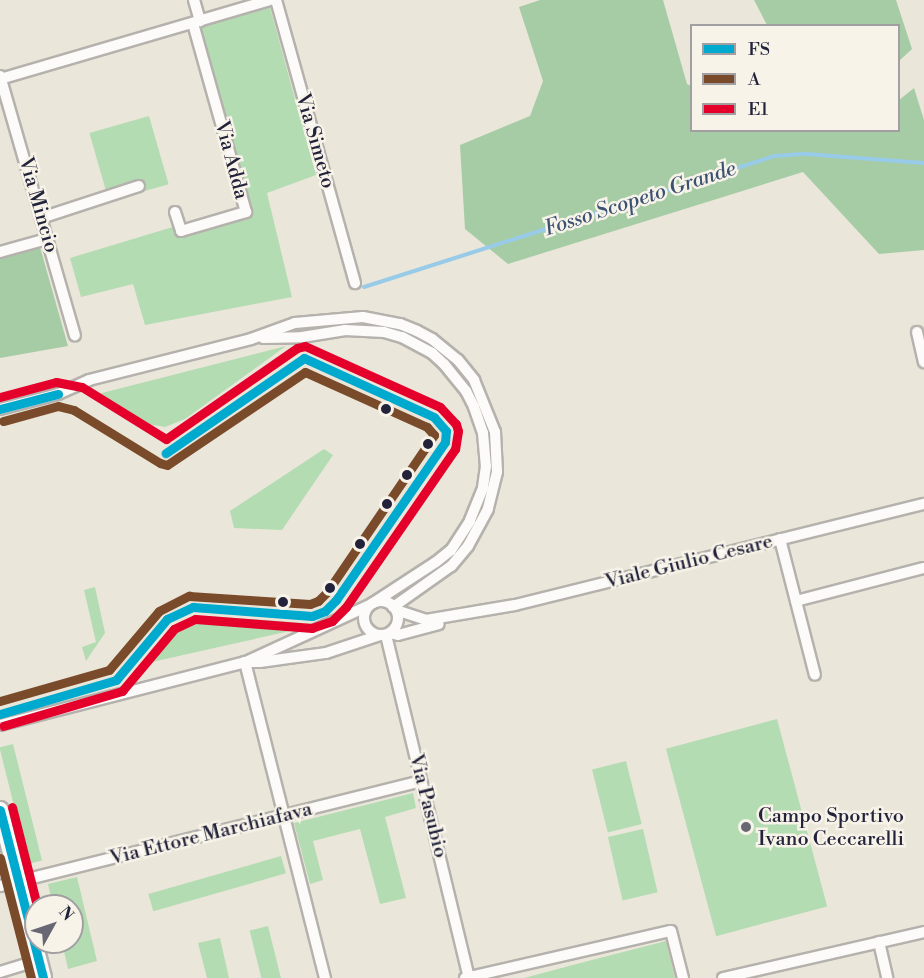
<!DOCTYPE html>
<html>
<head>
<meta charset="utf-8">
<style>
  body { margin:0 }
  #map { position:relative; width:924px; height:978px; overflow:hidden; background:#ebe6da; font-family:"Libre Bodoni",serif }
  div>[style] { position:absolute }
  .green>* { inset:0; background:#b4dcb2; transform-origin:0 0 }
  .forest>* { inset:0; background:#a6cca6 }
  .stream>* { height:4px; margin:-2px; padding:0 2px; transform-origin:2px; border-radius:2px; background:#98cbe8 }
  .roads { filter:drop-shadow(2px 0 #b5b2ad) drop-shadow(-2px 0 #b5b2ad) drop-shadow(0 2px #b5b2ad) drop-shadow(0 -2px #b5b2ad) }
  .minor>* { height:10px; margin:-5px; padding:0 5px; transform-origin:5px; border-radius:5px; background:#fcfbf9 }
  .minor>.ring { margin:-5px; padding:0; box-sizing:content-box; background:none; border:10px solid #fcfbf9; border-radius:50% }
  .secondary>* { height:16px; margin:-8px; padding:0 8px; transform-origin:8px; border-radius:8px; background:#fcfbf9 }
  .bus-1>* { height:9px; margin:-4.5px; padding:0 4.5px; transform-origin:4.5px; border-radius:4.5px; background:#00a9ce }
  .bus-2>* { height:9px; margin:-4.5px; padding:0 4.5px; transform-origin:4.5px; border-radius:4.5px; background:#7a4b2a }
  .bus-3>* { height:9px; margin:-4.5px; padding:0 4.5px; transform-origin:4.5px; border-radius:4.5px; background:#e4002b }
  .dots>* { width:16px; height:16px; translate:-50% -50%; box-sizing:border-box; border:3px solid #f7f3e8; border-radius:50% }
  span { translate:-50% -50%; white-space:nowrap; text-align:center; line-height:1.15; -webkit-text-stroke:5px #f7f3e8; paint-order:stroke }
  .street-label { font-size:20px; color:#22223b }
  .poi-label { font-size:20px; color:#22223b }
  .left { translate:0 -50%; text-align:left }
  .water-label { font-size:21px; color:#3b5171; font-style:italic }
  .legend { position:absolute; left:690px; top:24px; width:210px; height:108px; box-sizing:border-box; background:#f7f3e8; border:2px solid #a29fa3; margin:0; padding:8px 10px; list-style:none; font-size:18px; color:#22223b }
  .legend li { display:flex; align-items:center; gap:12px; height:30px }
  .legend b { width:30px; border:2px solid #a29fa3 }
  .north { position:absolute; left:24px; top:894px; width:60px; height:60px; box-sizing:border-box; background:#f7f3e8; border:2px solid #a29fa3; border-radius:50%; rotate:50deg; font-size:16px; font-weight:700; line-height:24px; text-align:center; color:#22223b }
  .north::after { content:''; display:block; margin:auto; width:21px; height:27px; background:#686773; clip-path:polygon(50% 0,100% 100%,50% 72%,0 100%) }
</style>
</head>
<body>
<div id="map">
  <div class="green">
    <div style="clip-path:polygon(269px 4px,316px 175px,267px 193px,292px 297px,145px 325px,133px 284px,81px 297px,70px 258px,176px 226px,180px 237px,253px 215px,198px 25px)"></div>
    <div style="left:149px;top:116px;width:71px;height:62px;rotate:74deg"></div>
    <div style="clip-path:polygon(286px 346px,185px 419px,165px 427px,148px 424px,98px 394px)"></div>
    <div style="clip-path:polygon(324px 449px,333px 455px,282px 530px,234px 528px,230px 511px)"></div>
    <div style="clip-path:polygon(95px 587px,105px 633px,86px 661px,82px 647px,96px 642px,84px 590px)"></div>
    <div style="clip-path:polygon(210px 616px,316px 624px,317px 625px,143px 664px,175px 625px,194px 617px)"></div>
    <div style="left:777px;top:719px;width:194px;height:115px;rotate:75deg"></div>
    <div style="left:13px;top:744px;width:120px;height:14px;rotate:76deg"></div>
    <div style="left:626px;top:761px;width:65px;height:35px;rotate:76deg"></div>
    <div style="clip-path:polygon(413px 793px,416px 808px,385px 817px,406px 898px,380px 904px,360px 829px,313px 841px,323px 880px,310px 884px,294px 823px)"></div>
    <div style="left:643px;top:829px;width:65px;height:36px;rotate:77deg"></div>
    <div style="left:281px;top:856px;width:18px;height:138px;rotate:74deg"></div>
    <div style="clip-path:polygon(77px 877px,97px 961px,68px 969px,62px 942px,72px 942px,72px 906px,53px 906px,48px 884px)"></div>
    <div style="left:268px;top:926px;width:54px;height:19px;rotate:76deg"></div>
    <div style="clip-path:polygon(220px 938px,229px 978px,207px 978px,198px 943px)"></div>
    <div style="clip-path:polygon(666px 941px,675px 978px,524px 978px,588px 961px)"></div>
  </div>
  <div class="forest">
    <div style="clip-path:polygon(540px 0,663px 0,687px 84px,691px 86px,692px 130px,898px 130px,899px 100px,914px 88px,924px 120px,924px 250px,879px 254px,803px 172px,508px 264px,465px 229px,460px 145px,530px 116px,543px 81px,519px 7px)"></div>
    <div style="clip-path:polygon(754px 0,896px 0,912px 49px,899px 61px,898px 26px,767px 25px)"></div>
    <div style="clip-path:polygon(40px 247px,68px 346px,0 358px,0 258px)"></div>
  </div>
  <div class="stream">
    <div style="left:364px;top:287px;width:431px;rotate:-17.7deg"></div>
    <div style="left:775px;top:156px;width:31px;rotate:-4deg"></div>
    <div style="left:806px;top:154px;width:118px;rotate:4.4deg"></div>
  </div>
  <div class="roads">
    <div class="minor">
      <div style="left:194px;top:0;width:22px;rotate:74deg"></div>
      <div style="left:276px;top:0;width:294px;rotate:74.4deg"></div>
      <div style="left:0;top:76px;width:270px;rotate:73.9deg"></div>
      <div style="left:0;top:79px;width:281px;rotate:-16.3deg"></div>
      <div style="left:175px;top:212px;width:20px;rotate:72deg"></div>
      <div style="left:181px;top:231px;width:68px;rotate:-16.3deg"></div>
      <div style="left:246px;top:212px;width:196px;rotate:-105.7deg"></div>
      <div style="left:41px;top:218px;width:103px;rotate:-18.1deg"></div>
      <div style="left:0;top:252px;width:49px;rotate:-15.5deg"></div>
      <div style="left:917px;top:332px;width:31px;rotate:77deg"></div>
      <div style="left:263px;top:338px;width:39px;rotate:-1deg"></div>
      <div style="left:302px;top:337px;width:44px;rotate:-9.2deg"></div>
      <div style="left:345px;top:330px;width:39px;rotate:3deg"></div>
      <div style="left:384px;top:332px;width:19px;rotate:16deg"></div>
      <div style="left:402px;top:337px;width:34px;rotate:28deg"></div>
      <div style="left:432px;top:353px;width:16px;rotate:43deg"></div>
      <div style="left:444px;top:364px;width:35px;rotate:51deg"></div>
      <div style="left:466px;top:391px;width:18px;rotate:63deg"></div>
      <div style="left:474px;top:407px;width:28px;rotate:71deg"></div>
      <div style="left:483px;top:433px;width:33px;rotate:85deg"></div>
      <div style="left:486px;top:466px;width:22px;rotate:98deg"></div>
      <div style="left:483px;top:488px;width:35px;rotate:112deg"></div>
      <div style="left:470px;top:521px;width:35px;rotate:123deg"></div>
      <div style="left:451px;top:550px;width:19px;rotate:141deg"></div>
      <div style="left:436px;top:562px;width:75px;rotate:146.9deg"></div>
      <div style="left:0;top:409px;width:60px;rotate:-14.5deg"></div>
      <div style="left:58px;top:394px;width:34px;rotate:-24deg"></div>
      <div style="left:89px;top:380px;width:167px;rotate:-14.2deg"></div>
      <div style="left:251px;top:339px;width:47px;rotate:-20deg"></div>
      <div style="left:295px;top:323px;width:68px;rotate:-5deg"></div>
      <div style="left:363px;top:317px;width:38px;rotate:11deg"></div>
      <div style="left:400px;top:324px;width:18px;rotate:22deg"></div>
      <div style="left:417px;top:331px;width:17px;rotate:28deg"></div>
      <div style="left:432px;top:339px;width:33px;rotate:39deg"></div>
      <div style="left:458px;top:360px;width:26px;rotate:51deg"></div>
      <div style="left:474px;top:380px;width:56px;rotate:68deg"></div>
      <div style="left:495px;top:432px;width:40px;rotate:87.1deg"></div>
      <div style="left:497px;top:472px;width:38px;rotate:104deg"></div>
      <div style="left:488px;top:509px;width:42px;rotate:118.4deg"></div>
      <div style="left:468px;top:546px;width:26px;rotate:130deg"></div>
      <div style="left:451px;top:566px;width:71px;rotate:144.7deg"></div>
      <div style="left:780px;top:539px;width:140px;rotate:75.6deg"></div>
      <div class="ring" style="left:364px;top:601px;width:24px;height:24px"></div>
      <div style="left:796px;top:601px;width:132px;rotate:-14.5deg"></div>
      <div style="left:396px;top:610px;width:32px;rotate:18deg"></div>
      <div style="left:426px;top:620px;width:90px;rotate:-9.6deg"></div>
      <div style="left:515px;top:605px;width:421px;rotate:-13.9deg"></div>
      <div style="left:390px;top:633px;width:8px;rotate:14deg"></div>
      <div style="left:398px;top:635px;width:42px;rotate:-15deg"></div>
      <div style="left:386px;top:635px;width:353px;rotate:76.4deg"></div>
      <div style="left:245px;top:662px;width:326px;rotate:75.8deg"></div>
      <div style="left:246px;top:662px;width:134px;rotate:-24.7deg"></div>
      <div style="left:0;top:725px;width:253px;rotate:-14.4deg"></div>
      <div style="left:245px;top:662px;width:15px"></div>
      <div style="left:260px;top:662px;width:67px;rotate:-7.8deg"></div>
      <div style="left:326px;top:653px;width:57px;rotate:-18.4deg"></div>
      <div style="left:0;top:886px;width:434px;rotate:-14deg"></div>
      <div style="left:879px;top:942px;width:37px;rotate:77deg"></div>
      <div style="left:0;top:972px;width:41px;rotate:-17.1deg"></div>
      <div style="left:465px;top:978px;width:211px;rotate:-12.9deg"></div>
      <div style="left:671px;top:931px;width:49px;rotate:75.7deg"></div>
      <div style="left:723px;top:978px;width:206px;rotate:-12.9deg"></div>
    </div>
    <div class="secondary">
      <div style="left:0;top:810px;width:173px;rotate:75.6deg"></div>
    </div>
  </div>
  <div class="bus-1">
    <div style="left:0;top:409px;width:60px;rotate:-14.5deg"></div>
    <div style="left:0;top:714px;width:121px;rotate:-16.3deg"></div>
    <div style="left:116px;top:680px;width:80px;rotate:-50.1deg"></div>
    <div style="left:167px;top:619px;width:29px;rotate:-25deg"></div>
    <div style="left:193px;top:607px;width:119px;rotate:4.3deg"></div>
    <div style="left:312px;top:616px;width:14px;rotate:-21deg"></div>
    <div style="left:325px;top:611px;width:16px;rotate:-45deg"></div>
    <div style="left:336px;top:600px;width:192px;rotate:-55.4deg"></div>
    <div style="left:445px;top:442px;width:11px;rotate:-85deg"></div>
    <div style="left:446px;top:431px;width:18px;rotate:-131deg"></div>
    <div style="left:434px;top:417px;width:143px;rotate:-155.6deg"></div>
    <div style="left:304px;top:358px;width:168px;rotate:145.5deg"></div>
    <div style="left:0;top:810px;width:173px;rotate:75.6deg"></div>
  </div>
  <div class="bus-2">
    <div style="left:0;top:701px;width:113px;rotate:-15.9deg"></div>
    <div style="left:109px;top:670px;width:77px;rotate:-49.7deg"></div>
    <div style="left:159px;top:611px;width:34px;rotate:-27deg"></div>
    <div style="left:189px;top:596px;width:121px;rotate:3.8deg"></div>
    <div style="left:310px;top:604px;width:9px;rotate:-21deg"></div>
    <div style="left:318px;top:601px;width:13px;rotate:-45deg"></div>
    <div style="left:327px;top:592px;width:190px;rotate:-55.7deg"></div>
    <div style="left:434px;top:435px;width:11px;rotate:-131deg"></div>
    <div style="left:427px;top:427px;width:134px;rotate:-155.7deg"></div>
    <div style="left:305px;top:372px;width:166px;rotate:146deg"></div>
    <div style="left:167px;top:465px;width:7px;rotate:-164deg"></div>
    <div style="left:160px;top:463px;width:101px;rotate:-148.4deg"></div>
    <div style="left:74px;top:410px;width:16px;rotate:-166deg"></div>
    <div style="left:58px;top:406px;width:57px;rotate:164.7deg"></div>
    <div style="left:0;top:858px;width:124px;rotate:75.5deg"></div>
  </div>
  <div class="bus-3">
    <div style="left:0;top:397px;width:58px;rotate:-15deg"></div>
    <div style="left:56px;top:382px;width:26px;rotate:11deg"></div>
    <div style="left:82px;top:387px;width:99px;rotate:31.8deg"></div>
    <div style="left:166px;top:439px;width:160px;rotate:-34.8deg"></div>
    <div style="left:297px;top:348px;width:8px;rotate:-14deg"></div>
    <div style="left:305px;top:346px;width:148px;rotate:24.3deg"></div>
    <div style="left:440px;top:407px;width:23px;rotate:47deg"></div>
    <div style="left:456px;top:424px;width:7px;rotate:74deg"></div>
    <div style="left:458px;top:431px;width:18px;rotate:99deg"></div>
    <div style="left:455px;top:449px;width:192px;rotate:124.6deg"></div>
    <div style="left:346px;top:607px;width:20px;rotate:135deg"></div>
    <div style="left:332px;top:621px;width:21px;rotate:161deg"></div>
    <div style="left:312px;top:628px;width:117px;rotate:-175.6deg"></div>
    <div style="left:195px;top:619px;width:23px;rotate:155deg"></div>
    <div style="left:174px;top:629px;width:81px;rotate:130deg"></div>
    <div style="left:122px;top:691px;width:124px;rotate:163.6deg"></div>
    <div style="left:12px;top:807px;width:102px;rotate:75.8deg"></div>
  </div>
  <div class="dots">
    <div style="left:386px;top:409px;background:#22223b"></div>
    <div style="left:428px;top:444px;background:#22223b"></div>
    <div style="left:407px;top:475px;background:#22223b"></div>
    <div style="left:387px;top:504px;background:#22223b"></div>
    <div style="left:360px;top:544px;background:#22223b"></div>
    <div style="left:330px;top:588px;background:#22223b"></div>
    <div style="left:283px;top:602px;background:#22223b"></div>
    <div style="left:746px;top:827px;background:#686773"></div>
  </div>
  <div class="street-label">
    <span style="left:315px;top:141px;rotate:74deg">Via Simeto</span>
    <span style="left:231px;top:160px;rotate:75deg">Via Adda</span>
    <span style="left:38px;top:205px;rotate:74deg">Via Mincio</span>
    <span style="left:689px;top:562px;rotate:-14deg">Viale Giulio Cesare</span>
    <span style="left:428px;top:806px;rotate:76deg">Via Pasubio</span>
    <span style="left:211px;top:834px;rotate:-14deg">Via Ettore Marchiafava</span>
  </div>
  <div class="poi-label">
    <span class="left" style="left:758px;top:828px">Campo Sportivo<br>Ivano Ceccarelli</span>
  </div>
  <div class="water-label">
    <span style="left:640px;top:199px;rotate:-18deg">Fosso Scopeto Grande</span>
  </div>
  <ul class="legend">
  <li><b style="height:8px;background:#00a9ce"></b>FS</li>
  <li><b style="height:8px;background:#7a4b2a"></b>A</li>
  <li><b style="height:8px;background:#e4002b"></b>E1</li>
  </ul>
  <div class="north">N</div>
</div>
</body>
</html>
